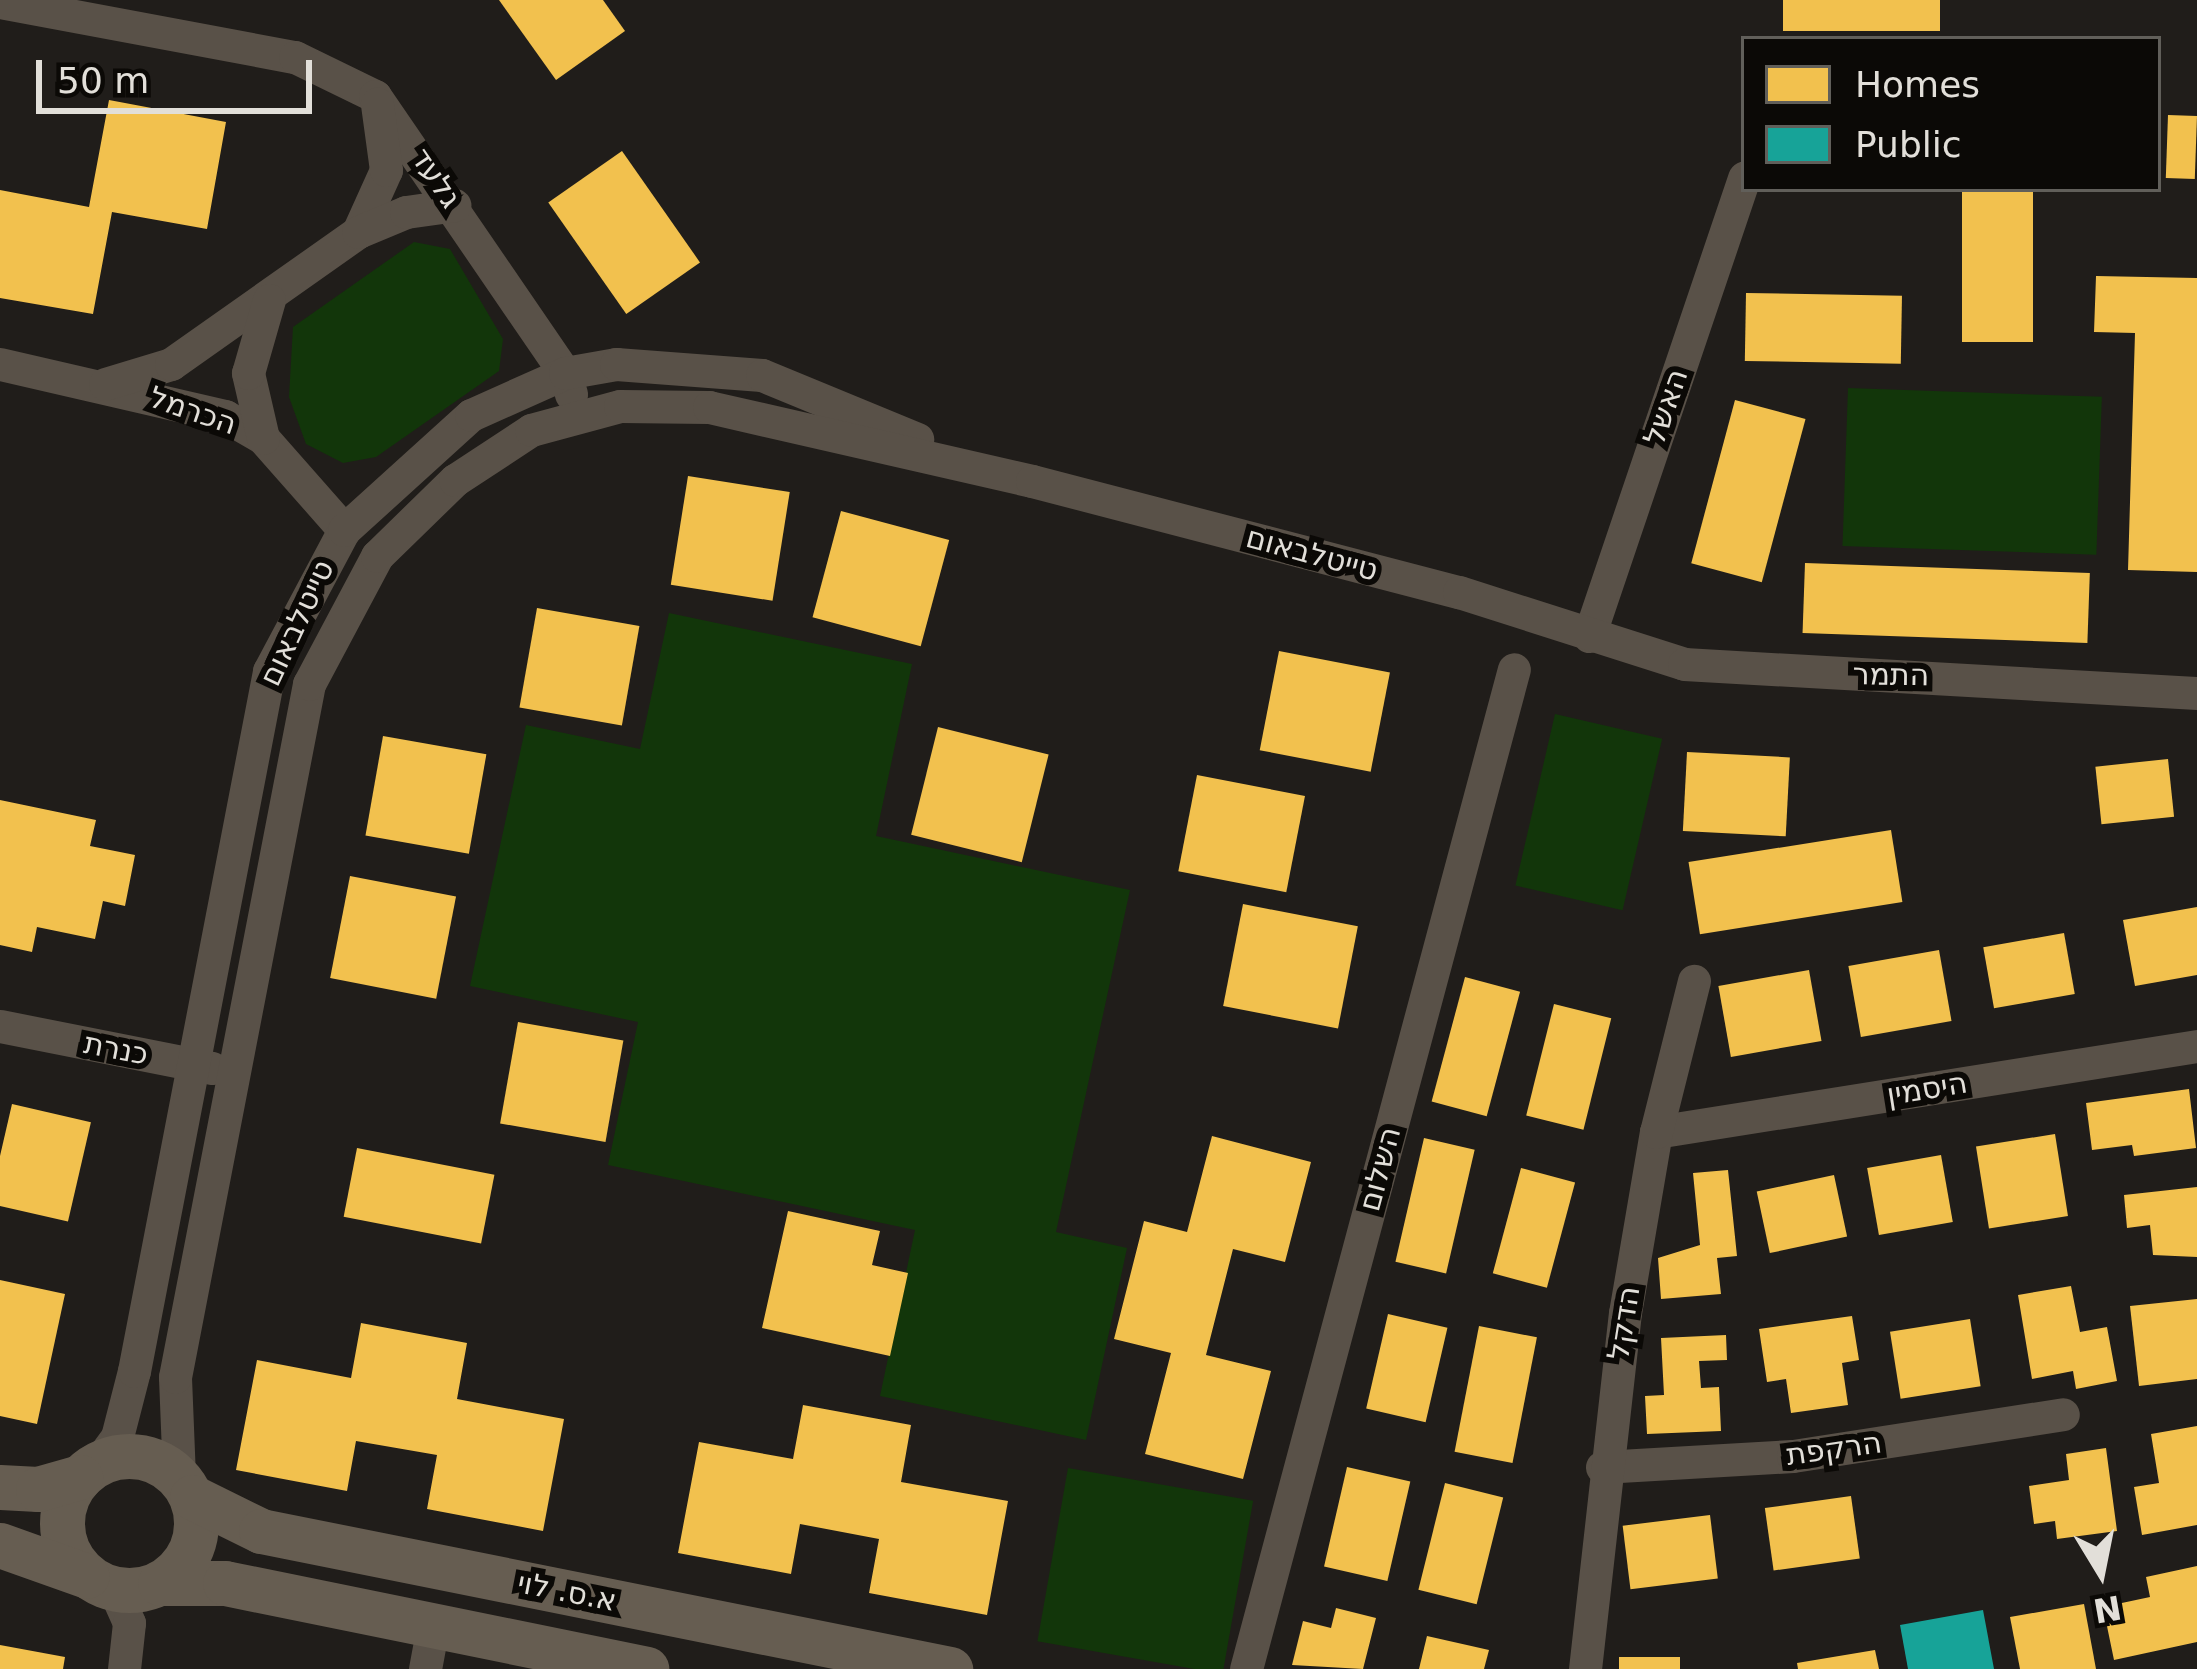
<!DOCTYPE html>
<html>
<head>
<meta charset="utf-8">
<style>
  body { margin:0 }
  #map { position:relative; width:2197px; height:1669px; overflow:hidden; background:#201d1a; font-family:"DejaVu Sans","Noto Sans Hebrew",sans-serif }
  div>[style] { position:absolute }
  .green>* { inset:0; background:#12360a; transform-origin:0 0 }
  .homes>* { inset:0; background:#f2c14e; transform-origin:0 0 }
  .public>* { inset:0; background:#17a398 }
  .street>* { height:33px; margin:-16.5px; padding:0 16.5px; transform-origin:16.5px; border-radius:16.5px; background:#595148 }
  .secondary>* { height:45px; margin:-22.5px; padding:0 22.5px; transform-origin:22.5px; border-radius:22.5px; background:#665d51 }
  .secondary>.ring { margin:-22.5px; padding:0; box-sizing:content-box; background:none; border:45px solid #665d51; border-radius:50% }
  span { translate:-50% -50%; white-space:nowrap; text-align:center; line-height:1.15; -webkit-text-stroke:12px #0b0906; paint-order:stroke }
  .street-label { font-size:30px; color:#e2dfd9 }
  .legend { position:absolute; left:1741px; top:36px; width:420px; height:156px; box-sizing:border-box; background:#0b0906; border:3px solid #615f5a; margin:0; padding:15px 21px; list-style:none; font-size:36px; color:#e2dfd9 }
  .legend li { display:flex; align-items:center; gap:24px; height:60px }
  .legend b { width:60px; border:3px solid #615f5a }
  .north { position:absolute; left:2041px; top:1513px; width:120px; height:120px; -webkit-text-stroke:9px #0b0906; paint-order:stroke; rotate:170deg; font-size:33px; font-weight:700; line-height:48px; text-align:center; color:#e2dfd9 }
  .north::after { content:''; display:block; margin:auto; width:42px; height:54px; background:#e2dfd9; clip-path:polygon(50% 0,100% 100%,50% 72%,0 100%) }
  .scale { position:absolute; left:36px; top:60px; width:276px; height:54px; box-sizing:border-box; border:6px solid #e2dfd9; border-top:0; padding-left:15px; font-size:36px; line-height:42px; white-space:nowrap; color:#e2dfd9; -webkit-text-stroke:9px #0b0906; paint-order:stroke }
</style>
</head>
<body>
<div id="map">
  <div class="green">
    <div style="clip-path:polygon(414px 242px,450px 249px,503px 339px,499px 371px,376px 457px,343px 463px,306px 444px,289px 397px,293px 327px)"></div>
    <div style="left:1848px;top:388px;width:254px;height:158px;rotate:2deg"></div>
    <div style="clip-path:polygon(669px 613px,912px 664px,876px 836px,1130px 890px,1056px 1232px,1127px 1248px,1086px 1440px,880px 1396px,915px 1230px,608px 1165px,638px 1022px,470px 986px,526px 725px,640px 749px)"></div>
    <div style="left:1555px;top:714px;width:110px;height:176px;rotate:13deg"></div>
    <div style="left:1068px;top:1468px;width:188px;height:176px;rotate:10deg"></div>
  </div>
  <div class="homes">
    <div style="clip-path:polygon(499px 0,603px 0,625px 31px,556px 80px)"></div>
    <div style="left:1783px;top:0;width:157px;height:31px"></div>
    <div style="clip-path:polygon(109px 100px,226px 122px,207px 229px,112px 212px,93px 314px,0 298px,0 190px,89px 207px)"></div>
    <div style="left:2168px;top:115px;width:29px;height:63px;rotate:2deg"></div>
    <div style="left:622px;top:151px;width:136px;height:90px;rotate:55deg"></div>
    <div style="left:1962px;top:189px;width:71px;height:153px"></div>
    <div style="clip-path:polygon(2096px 276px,2197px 278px,2197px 572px,2128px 570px,2135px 333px,2094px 332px)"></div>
    <div style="left:1746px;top:293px;width:156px;height:68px;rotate:1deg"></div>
    <div style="left:1735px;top:400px;width:73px;height:169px;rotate:15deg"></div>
    <div style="left:688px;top:476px;width:103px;height:110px;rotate:9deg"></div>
    <div style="left:841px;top:511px;width:112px;height:110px;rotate:15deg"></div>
    <div style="left:1805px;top:563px;width:285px;height:70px;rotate:2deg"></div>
    <div style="left:537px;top:608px;width:104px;height:101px;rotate:10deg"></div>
    <div style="left:1279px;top:651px;width:113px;height:101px;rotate:11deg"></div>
    <div style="left:938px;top:727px;width:114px;height:111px;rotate:14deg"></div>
    <div style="left:383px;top:736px;width:105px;height:101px;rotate:10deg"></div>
    <div style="left:1687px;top:752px;width:103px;height:79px;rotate:3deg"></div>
    <div style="left:2168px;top:759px;width:58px;height:73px;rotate:84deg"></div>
    <div style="left:1197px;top:775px;width:110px;height:98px;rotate:11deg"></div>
    <div style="clip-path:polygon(0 800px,96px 820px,90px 846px,135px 855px,125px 906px,103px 901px,95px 939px,37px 927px,32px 952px,0 945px)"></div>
    <div style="left:1891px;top:830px;width:73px;height:205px;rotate:81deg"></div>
    <div style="left:350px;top:876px;width:108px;height:104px;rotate:11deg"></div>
    <div style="left:1243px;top:904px;width:117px;height:104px;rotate:11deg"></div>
    <div style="clip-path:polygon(2197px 907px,2197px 975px,2135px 986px,2123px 920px)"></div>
    <div style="left:2064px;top:933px;width:62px;height:82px;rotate:80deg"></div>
    <div style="left:1939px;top:950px;width:72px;height:92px;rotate:80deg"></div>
    <div style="left:1809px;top:970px;width:72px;height:92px;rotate:80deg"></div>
    <div style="left:1465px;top:977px;width:57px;height:129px;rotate:15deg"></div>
    <div style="left:1554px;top:1004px;width:59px;height:115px;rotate:14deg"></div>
    <div style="left:518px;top:1022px;width:107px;height:103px;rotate:10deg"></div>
    <div style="clip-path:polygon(2189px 1089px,2196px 1148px,2134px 1156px,2132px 1145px,2092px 1150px,2086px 1103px)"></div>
    <div style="left:12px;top:1104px;width:81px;height:102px;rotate:13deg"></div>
    <div style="left:2055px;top:1134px;width:83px;height:80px;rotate:81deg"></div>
    <div style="clip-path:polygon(1212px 1136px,1311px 1162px,1285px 1262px,1233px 1249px,1206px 1355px,1271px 1371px,1243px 1479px,1145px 1454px,1171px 1353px,1114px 1339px,1144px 1221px,1187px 1232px)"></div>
    <div style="left:1424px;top:1138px;width:52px;height:127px;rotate:13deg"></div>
    <div style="left:357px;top:1148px;width:140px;height:70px;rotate:11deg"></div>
    <div style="left:1941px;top:1155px;width:68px;height:75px;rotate:80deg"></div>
    <div style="left:1521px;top:1168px;width:56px;height:109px;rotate:15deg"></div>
    <div style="clip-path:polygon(1728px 1170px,1737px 1256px,1717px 1258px,1721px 1294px,1661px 1299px,1658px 1258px,1700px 1245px,1693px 1173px)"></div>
    <div style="left:1834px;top:1175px;width:63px;height:79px;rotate:78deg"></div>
    <div style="clip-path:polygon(2197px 1187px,2197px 1257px,2153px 1255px,2150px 1225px,2127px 1228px,2124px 1195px)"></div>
    <div style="clip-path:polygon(788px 1211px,880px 1231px,872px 1265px,908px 1273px,890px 1356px,762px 1328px)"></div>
    <div style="clip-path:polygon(0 1280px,65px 1294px,37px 1424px,0 1416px)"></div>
    <div style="clip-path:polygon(2071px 1286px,2080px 1332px,2107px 1327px,2117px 1381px,2076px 1389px,2073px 1371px,2032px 1379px,2018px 1295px)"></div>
    <div style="clip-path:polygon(2197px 1299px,2197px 1379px,2139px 1386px,2130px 1306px)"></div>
    <div style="left:1388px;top:1314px;width:61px;height:97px;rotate:13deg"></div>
    <div style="clip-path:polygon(1852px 1316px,1859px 1360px,1842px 1363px,1848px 1405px,1791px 1413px,1786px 1379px,1767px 1382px,1759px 1329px)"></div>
    <div style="left:1970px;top:1319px;width:68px;height:81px;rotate:81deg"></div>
    <div style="clip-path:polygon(361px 1323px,467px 1343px,457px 1399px,564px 1419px,543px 1531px,427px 1509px,437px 1455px,356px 1441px,347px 1491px,236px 1470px,257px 1360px,351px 1378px)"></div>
    <div style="left:1479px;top:1326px;width:59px;height:128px;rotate:11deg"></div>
    <div style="clip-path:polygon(1726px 1335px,1727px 1360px,1699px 1361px,1701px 1388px,1719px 1387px,1721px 1431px,1647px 1434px,1645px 1396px,1664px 1395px,1661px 1338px)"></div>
    <div style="clip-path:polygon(803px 1405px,911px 1425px,901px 1482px,1008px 1501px,987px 1615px,869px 1593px,879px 1539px,800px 1524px,791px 1574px,678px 1553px,699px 1442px,793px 1459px)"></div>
    <div style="clip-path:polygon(2197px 1426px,2197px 1525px,2142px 1535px,2134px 1487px,2159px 1483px,2151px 1434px)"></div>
    <div style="clip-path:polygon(2106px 1448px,2117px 1531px,2057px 1539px,2055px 1521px,2034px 1524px,2029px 1486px,2069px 1480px,2066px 1454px)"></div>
    <div style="left:1347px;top:1467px;width:65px;height:102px;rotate:13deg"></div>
    <div style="left:1445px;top:1483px;width:60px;height:110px;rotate:14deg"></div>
    <div style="left:1851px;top:1496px;width:63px;height:87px;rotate:82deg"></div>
    <div style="left:1710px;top:1515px;width:64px;height:88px;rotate:83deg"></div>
    <div style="clip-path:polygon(2197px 1566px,2197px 1642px,2114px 1660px,2103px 1607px,2150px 1597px,2146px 1577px)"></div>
    <div style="clip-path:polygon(2084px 1604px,2096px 1669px,2020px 1669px,2010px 1617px)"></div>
    <div style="clip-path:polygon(1336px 1608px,1376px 1618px,1363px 1669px,1292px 1665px,1303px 1621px,1331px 1628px)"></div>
    <div style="clip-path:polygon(1427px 1636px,1489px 1650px,1484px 1669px,1419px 1669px)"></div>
    <div style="clip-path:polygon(0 1645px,65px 1657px,63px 1669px,0 1669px)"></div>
    <div style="clip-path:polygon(1875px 1650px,1879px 1669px,1798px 1669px,1797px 1663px)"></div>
    <div style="left:1680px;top:1657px;width:12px;height:61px;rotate:90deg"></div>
  </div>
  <div class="public">
    <div style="clip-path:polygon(1983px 1610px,1994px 1669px,1908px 1669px,1900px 1625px)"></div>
  </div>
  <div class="street">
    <div style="left:0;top:2px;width:300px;rotate:10.6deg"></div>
    <div style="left:295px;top:57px;width:89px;rotate:26deg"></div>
    <div style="left:375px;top:96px;width:336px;rotate:55.6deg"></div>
    <div style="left:565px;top:373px;width:22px;rotate:74deg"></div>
    <div style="left:358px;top:232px;width:68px;rotate:-65.7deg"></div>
    <div style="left:386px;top:170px;width:67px;rotate:-97.8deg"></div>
    <div style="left:0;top:364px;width:231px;rotate:13deg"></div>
    <div style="left:225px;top:416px;width:44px;rotate:30.1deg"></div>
    <div style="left:263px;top:438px;width:123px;rotate:48.6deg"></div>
    <div style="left:105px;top:384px;width:69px;rotate:-16.9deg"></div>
    <div style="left:171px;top:364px;width:229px;rotate:-35.2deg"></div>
    <div style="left:358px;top:232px;width:52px;rotate:-22.6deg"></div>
    <div style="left:406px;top:212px;width:49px;rotate:-8.1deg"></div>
    <div style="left:263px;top:438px;width:67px;rotate:-103deg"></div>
    <div style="left:248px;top:373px;width:76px;rotate:-74deg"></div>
    <div style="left:1589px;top:636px;width:484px;rotate:-71.3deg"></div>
    <div style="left:0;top:1026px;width:216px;rotate:11.2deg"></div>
    <div style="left:1656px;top:1132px;width:548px;rotate:-9.03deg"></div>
    <div style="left:98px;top:1463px;width:32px;rotate:-54deg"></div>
    <div style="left:117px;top:1437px;width:68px;rotate:-75.6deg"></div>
    <div style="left:134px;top:1371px;width:713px;rotate:-79.08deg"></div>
    <div style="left:269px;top:671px;width:160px;rotate:-62deg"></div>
    <div style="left:344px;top:530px;width:171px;rotate:-42.2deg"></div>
    <div style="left:471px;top:415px;width:103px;rotate:-24.1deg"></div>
    <div style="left:565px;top:373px;width:52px;rotate:-10deg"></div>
    <div style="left:616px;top:364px;width:146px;rotate:4.3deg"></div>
    <div style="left:762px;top:375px;width:168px;rotate:22.4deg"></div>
    <div style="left:1602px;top:1467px;width:191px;rotate:-3.3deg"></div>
    <div style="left:1793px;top:1456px;width:273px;rotate:-8.8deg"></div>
    <div style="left:179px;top:1477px;width:100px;rotate:-92.3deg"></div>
    <div style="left:175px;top:1377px;width:706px;rotate:-79.06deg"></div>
    <div style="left:309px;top:684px;width:145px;rotate:-62deg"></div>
    <div style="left:377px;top:556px;width:109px;rotate:-44.3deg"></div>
    <div style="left:455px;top:480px;width:91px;rotate:-33.3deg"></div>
    <div style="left:531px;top:430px;width:92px;rotate:-15.1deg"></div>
    <div style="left:620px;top:406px;width:89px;rotate:0.6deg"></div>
    <div style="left:709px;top:407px;width:331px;rotate:12.9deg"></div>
    <div style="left:1032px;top:481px;width:441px;rotate:14.6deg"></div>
    <div style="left:1459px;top:592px;width:236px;rotate:17.7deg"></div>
    <div style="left:1684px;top:664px;width:514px;rotate:3.24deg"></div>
    <div style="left:114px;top:1589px;width:37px;rotate:66deg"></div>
    <div style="left:129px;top:1623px;width:46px;rotate:96.2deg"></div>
    <div style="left:425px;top:1669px;width:44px;rotate:-79.5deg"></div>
    <div style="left:1246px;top:1669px;width:1035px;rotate:-75deg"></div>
    <div style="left:1585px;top:1669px;width:358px;rotate:-83.6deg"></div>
    <div style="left:1625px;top:1313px;width:184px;rotate:-80.3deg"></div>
    <div style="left:1656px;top:1132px;width:156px;rotate:-75.9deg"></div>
  </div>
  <div class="secondary">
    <div class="ring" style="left:62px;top:1456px;width:89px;height:89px"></div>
    <div style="left:0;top:1487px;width:38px;rotate:3deg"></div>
    <div style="left:38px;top:1489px;width:44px;rotate:-15.9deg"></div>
    <div style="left:192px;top:1497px;width:77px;rotate:26.2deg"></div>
    <div style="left:261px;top:1531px;width:703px;rotate:11.33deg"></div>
    <div style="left:0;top:1545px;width:92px;rotate:19.6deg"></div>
    <div style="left:160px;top:1583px;width:65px"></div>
    <div style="left:225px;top:1583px;width:430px;rotate:11.5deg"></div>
  </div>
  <div class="street-label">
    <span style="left:436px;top:178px;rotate:56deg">גלעד</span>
    <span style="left:1666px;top:407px;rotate:-71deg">האשל</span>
    <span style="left:193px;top:411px;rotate:19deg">הכרמל</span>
    <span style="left:1312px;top:554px;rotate:15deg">טייטלבאום</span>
    <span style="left:297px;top:623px;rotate:-65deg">טייטלבאום</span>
    <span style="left:1891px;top:675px;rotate:1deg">התמר</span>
    <span style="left:116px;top:1049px;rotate:11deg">כנרת</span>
    <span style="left:1927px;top:1089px;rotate:-9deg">היסמין</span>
    <span style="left:1380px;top:1169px;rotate:-75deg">השלום</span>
    <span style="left:1624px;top:1323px;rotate:-81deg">הדקל</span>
    <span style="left:1834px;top:1449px;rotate:-8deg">הרקפת</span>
    <span style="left:567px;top:1592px;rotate:11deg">א.ס. לוי</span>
  </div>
  <ul class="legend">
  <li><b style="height:33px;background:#f2c14e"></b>Homes</li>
  <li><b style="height:33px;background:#17a398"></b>Public</li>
  </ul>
  <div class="north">N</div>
  <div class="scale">50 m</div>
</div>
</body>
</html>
